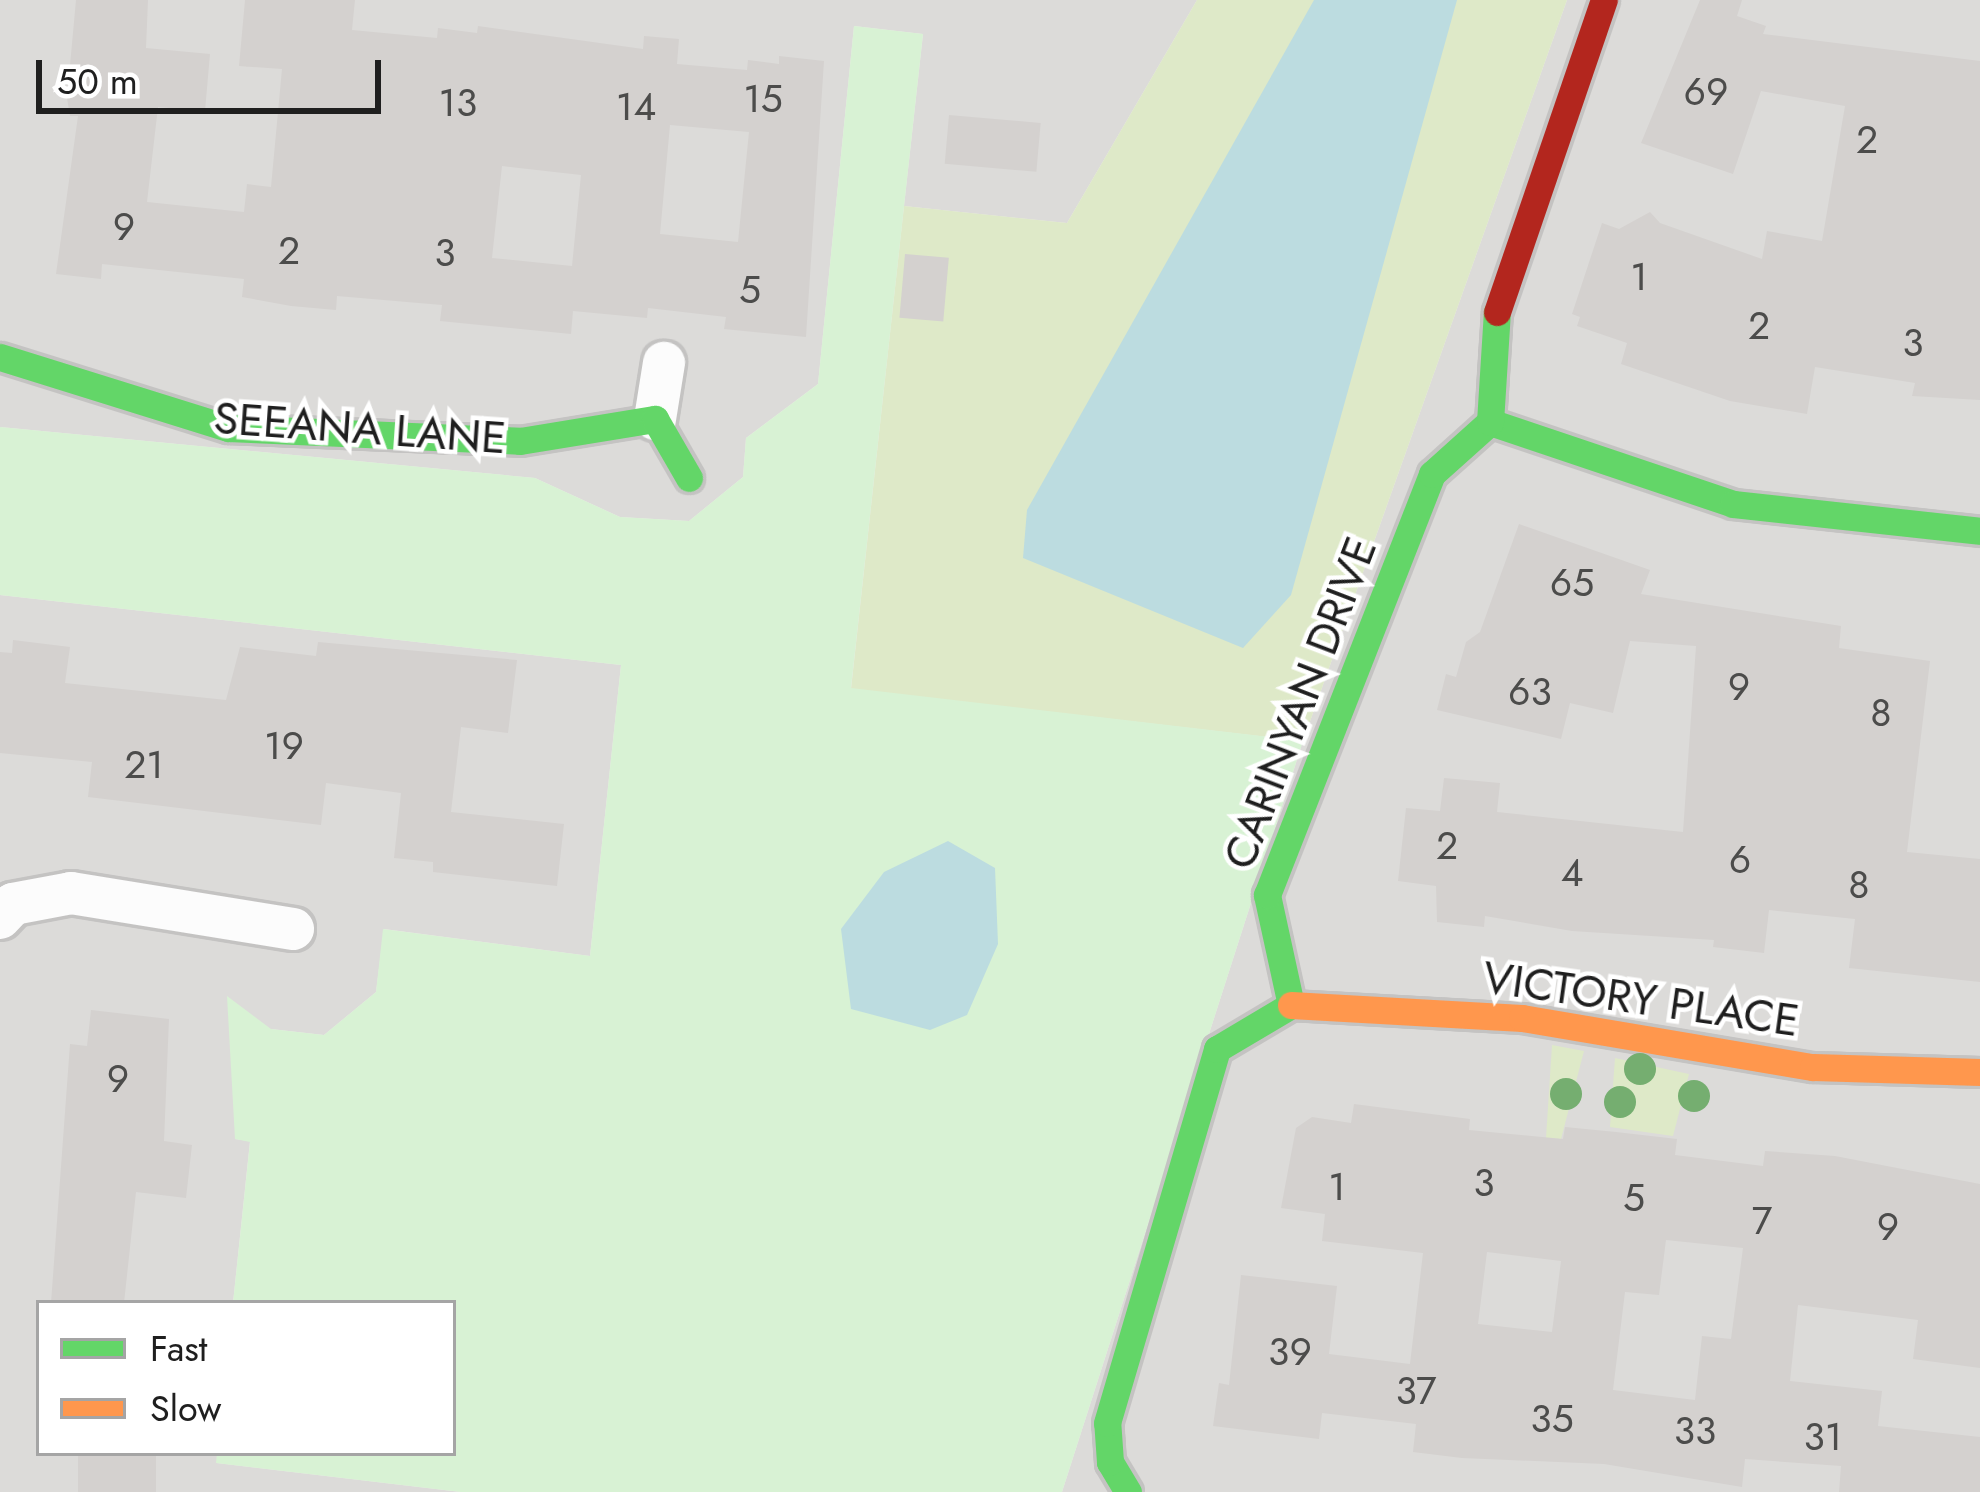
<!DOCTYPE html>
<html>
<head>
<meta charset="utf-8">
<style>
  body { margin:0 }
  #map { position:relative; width:1980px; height:1492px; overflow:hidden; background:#edebe8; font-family:Jost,sans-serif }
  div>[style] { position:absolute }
  .residential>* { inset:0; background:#dcdbd9 }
  .grass>* { inset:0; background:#dee9c8 }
  .park>* { inset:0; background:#d8f2d4 }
  .water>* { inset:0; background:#bcdce0 }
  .building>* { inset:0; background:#d4d1cf; transform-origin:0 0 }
  .roads { filter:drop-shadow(3px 0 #c4c3c2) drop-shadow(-3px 0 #c4c3c2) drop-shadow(0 3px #c4c3c2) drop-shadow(0 -3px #c4c3c2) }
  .street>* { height:42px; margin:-21px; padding:0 21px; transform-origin:21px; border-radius:21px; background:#fcfcfc }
  .fast>* { height:27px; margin:-13.5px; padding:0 13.5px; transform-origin:13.5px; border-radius:13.5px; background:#63d668 }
  .slow>* { height:27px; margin:-13.5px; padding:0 13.5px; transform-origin:13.5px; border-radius:13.5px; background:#ff974d }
  .jam>* { height:27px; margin:-13.5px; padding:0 13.5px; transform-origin:13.5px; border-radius:13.5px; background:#b3261e }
  .trees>* { width:32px; height:32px; margin:-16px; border-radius:50%; background:#75ae70 }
  span { translate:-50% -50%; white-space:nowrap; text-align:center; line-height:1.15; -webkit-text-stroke:9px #fff; paint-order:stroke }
  .number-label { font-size:39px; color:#4c4c4b }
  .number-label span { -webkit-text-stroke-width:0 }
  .street-label { font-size:45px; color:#1f1f1f }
  .legend { position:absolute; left:36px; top:1300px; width:420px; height:156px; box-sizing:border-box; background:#fff; border:3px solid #a5a5a5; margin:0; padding:15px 21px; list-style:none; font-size:36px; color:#1f1f1f }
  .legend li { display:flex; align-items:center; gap:24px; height:60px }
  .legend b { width:60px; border:3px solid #a5a5a5 }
  .scale { position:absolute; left:36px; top:60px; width:345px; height:54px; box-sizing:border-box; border:6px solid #1f1f1f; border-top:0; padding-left:15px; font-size:36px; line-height:42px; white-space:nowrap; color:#1f1f1f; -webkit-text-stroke:9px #fff; paint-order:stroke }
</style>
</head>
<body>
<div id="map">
  <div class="residential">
    <div style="clip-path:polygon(0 0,1197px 0,1067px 223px,904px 206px,923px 34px,854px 26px,818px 384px,746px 438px,743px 477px,689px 521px,620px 517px,535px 478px,0 427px)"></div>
    <div style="clip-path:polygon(1567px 0,1980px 0,1980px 1492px,1062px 1492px,1303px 741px)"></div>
    <div style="clip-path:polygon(0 595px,621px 665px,590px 956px,384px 929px,376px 992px,324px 1035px,271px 1029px,235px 1139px,250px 1141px,233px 1303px,39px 1303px,39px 1453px,217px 1453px,217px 1463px,461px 1492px,0 1492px)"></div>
  </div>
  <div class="grass">
    <div style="clip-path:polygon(1197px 0,1567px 0,1303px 741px,851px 689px,904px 206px,1067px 223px)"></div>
    <div style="clip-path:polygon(1552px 1045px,1584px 1051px,1561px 1139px,1546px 1138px)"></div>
    <div style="clip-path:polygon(1615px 1058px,1689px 1074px,1673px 1136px,1610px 1127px)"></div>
  </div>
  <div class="park">
    <div style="clip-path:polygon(854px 26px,923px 34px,851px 688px,1303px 741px,1062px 1492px,461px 1492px,216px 1463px,217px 1453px,453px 1453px,453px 1303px,233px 1303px,250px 1142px,235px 1139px,227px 996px,271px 1029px,324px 1035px,376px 992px,383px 929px,590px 956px,621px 665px,0 595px,0 427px,535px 478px,620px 517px,689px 521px,743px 477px,746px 438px,818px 384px)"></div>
  </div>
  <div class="water">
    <div style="clip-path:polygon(1314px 0,1457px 0,1291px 595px,1243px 648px,1023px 558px,1027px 510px)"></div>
    <div style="clip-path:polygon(948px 841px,995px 868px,998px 944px,967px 1015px,930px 1030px,851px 1009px,841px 929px,884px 872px)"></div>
  </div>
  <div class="building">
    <div style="clip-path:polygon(evenodd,76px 0,148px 0,146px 48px,210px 54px,205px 111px,158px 107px,147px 202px,244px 212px,247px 184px,271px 187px,282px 69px,239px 66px,245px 0,355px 0,352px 30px,437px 38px,438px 28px,477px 33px,478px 26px,643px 49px,644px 36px,679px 39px,677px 64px,747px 70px,748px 60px,779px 64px,779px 56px,824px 61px,806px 337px,724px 329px,726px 317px,648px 308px,647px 318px,573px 311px,571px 334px,440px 321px,442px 305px,337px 296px,336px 310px,291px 306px,242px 297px,244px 279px,102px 264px,101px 279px,56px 274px,78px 116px,70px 116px,67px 98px,76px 0,670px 125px,749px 132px,738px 242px,660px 234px,670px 125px,76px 0,502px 166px,581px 175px,572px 266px,492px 258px,502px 166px)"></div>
    <div style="clip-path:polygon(1700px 0,1742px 0,1737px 16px,1766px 26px,1763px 34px,1980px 61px,1980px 400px,1912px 396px,1915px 383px,1815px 367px,1807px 414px,1730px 401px,1621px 364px,1627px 343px,1577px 326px,1580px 317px,1572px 314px,1602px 223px,1619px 229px,1650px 212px,1660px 223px,1762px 259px,1767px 231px,1822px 241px,1845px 106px,1761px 91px,1733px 174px,1641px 143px)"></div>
    <div style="left:949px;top:115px;width:92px;height:49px;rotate:5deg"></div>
    <div style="left:905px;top:254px;width:44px;height:64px;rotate:5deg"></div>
    <div style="clip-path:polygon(1519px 524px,1650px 570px,1641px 594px,1841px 626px,1839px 648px,1930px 661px,1907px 852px,1980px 859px,1980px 982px,1849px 968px,1855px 919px,1769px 910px,1764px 953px,1713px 947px,1714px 940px,1572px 931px,1485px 916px,1484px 927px,1437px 922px,1436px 886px,1398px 881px,1406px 808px,1440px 811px,1444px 778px,1500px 783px,1497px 812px,1683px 832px,1696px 646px,1630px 641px,1613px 713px,1570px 703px,1561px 739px,1437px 710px,1446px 674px,1456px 677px,1466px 642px,1480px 632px)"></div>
    <div style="clip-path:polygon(13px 640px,70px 647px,65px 683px,226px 700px,240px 647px,316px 656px,318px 642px,517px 660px,508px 733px,461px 727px,451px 812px,564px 824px,557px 886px,433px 872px,433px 862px,394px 858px,401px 793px,326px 783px,321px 825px,88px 797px,92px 762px,0 753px,0 652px,12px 653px)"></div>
    <div style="clip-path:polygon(91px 1010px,169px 1019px,164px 1141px,192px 1145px,186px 1198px,136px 1192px,124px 1303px,51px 1303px,70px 1044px,87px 1046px)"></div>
    <div style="clip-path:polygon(evenodd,1354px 1104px,1470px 1119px,1469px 1130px,1563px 1139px,1565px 1127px,1616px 1132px,1677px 1139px,1675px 1155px,1763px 1166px,1765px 1151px,1835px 1156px,1980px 1184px,1980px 1368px,1913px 1359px,1918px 1320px,1798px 1305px,1790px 1381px,1882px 1391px,1878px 1426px,1980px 1437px,1980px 1492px,1839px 1492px,1841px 1466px,1745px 1459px,1742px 1487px,1604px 1464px,1462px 1458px,1413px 1452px,1416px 1424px,1322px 1413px,1319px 1439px,1213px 1426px,1219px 1383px,1229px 1385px,1241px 1275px,1337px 1286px,1329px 1354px,1410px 1364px,1423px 1253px,1322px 1241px,1325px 1214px,1281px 1208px,1296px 1128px,1312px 1117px,1351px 1123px,1354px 1104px,1666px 1240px,1743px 1248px,1731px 1339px,1702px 1336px,1695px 1400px,1613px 1390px,1625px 1292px,1659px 1295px,1666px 1240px,1354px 1104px,1487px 1252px,1561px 1261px,1552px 1332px,1478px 1324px,1487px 1252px)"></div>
    <div style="left:78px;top:1453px;width:78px;height:39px"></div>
  </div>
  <div class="roads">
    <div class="street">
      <div style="left:655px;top:419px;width:57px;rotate:-80.9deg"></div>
      <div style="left:0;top:918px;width:19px;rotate:-47deg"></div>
      <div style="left:13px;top:904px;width:59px;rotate:-10.7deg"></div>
      <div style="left:71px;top:893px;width:225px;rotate:9.2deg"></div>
    </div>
    <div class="fast">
      <div style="left:0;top:357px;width:239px;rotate:17.3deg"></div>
      <div style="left:228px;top:428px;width:292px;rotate:2.5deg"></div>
      <div style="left:520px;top:441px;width:137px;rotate:-9.3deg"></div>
      <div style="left:655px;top:419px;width:68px;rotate:60deg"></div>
      <div style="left:1490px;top:422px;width:256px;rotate:18.6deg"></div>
      <div style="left:1733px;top:504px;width:248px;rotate:6.2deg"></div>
      <div style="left:1128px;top:1492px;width:35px;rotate:-121deg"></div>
      <div style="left:1110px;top:1462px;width:39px;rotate:-94deg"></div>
      <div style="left:1107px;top:1423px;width:390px;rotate:-73.6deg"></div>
      <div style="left:1217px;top:1049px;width:86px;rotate:-30.7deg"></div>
      <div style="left:1291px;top:1005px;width:113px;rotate:-102.3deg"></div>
      <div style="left:1267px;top:895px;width:452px;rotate:-68.6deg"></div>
      <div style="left:1432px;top:474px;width:78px;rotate:-41.9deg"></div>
      <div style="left:1490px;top:422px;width:110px;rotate:-86.4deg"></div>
    </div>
    <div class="slow">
      <div style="left:1291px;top:1005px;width:231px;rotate:3.2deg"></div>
      <div style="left:1522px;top:1018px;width:295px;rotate:9.6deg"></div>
      <div style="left:1813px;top:1067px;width:167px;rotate:1.7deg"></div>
    </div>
    <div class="jam">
      <div style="left:1497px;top:312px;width:330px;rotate:-71.1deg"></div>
    </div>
  </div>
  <div class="trees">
    <div style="left:1640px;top:1069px"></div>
    <div style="left:1566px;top:1094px"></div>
    <div style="left:1694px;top:1096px"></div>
    <div style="left:1620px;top:1102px"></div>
  </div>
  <div class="number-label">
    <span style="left:1706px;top:92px">69</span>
    <span style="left:763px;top:99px">15</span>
    <span style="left:458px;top:103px">13</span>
    <span style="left:636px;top:107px">14</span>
    <span style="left:1867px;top:140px">2</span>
    <span style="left:124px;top:227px">9</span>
    <span style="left:289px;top:251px">2</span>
    <span style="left:445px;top:253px">3</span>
    <span style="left:1639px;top:277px">1</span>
    <span style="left:750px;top:290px">5</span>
    <span style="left:1759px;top:326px">2</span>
    <span style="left:1913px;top:343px">3</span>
    <span style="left:1572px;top:583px">65</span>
    <span style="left:1739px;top:687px">9</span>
    <span style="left:1530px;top:692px">63</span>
    <span style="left:1881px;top:713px">8</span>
    <span style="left:284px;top:746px">19</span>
    <span style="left:144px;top:765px">21</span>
    <span style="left:1447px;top:846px">2</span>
    <span style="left:1740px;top:860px">6</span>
    <span style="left:1572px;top:873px">4</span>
    <span style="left:1859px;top:885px">8</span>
    <span style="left:118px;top:1079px">9</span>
    <span style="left:1484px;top:1183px">3</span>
    <span style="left:1337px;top:1187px">1</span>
    <span style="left:1634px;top:1198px">5</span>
    <span style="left:1762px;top:1221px">7</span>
    <span style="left:1888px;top:1227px">9</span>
    <span style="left:1290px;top:1352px">39</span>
    <span style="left:1416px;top:1391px">37</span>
    <span style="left:1552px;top:1419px">35</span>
    <span style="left:1695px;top:1431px">33</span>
    <span style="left:1823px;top:1437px">31</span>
  </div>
  <div class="street-label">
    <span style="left:360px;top:428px;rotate:4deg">SEEANA LANE</span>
    <span style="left:1300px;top:703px;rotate:-69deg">CARINYAN DRIVE</span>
    <span style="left:1641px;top:999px;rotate:8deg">VICTORY PLACE</span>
  </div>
  <ul class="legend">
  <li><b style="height:15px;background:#63d668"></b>Fast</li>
  <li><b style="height:15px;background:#ff974d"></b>Slow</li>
  </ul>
  <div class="scale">50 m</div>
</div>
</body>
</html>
